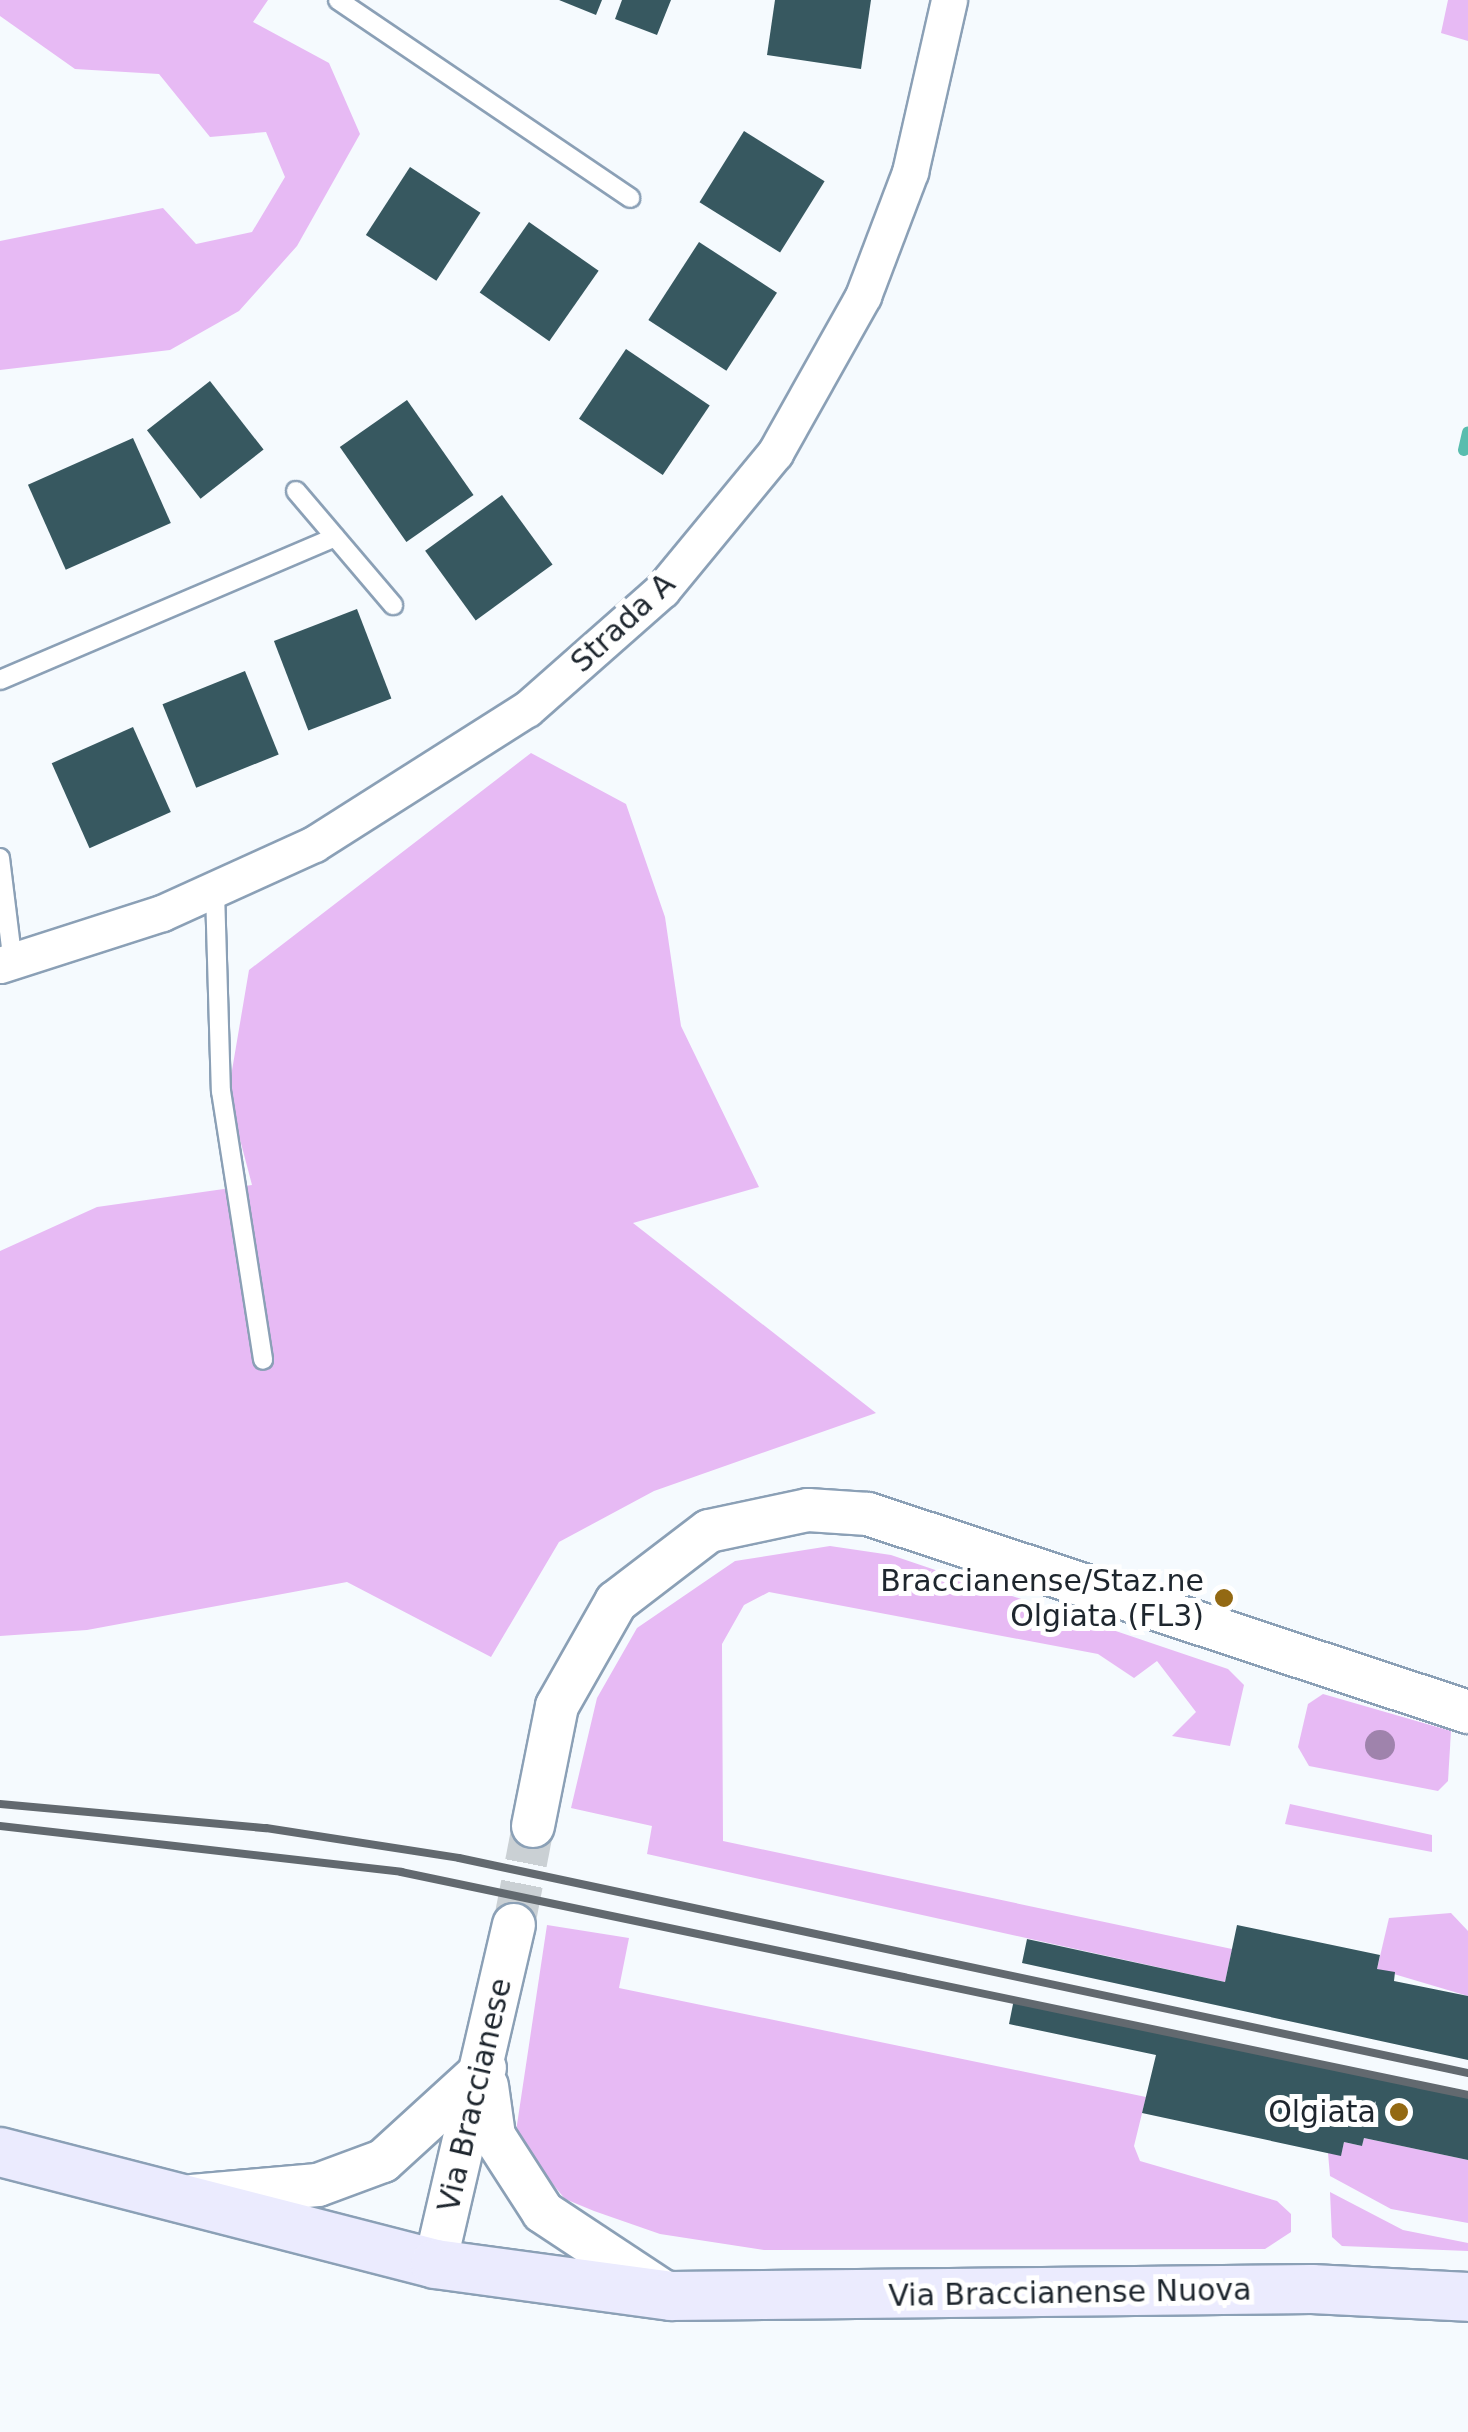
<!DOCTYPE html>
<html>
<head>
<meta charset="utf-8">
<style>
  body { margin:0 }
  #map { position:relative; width:1468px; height:2432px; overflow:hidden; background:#f5fafe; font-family:"DejaVu Sans",sans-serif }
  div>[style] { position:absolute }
  .green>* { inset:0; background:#e7baf4 }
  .stream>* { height:12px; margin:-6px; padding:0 6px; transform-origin:6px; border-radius:6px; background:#59bdae }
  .building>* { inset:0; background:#375860; transform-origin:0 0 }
  .tertiary-tunnel>* { height:42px; margin-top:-21px; transform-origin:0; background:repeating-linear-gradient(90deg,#cad0d4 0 42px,transparent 0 63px) }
  .roads { filter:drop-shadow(2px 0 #8ba0b6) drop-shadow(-2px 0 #8ba0b6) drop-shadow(0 2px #8ba0b6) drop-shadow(0 -2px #8ba0b6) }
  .service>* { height:18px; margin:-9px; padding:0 9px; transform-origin:9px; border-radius:9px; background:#fff }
  .minor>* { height:35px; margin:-17.5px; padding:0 17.5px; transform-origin:17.5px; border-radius:17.5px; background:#fff }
  .tertiary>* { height:42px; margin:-21px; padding:0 21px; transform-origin:21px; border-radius:21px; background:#fff }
  .secondary>* { height:48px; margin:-24px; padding:0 24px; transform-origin:24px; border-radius:24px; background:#ebebfe }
  .rail>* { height:8px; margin:-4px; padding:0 4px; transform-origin:4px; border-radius:4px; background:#62696f }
  .trees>* { width:30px; height:30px; margin:-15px; border-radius:50%; background:#9f83ac }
  .dots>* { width:28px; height:28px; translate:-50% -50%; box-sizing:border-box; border:5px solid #fff; border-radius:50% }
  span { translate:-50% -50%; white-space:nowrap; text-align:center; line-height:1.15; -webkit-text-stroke:10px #fff; paint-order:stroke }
  .street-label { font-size:30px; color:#1e262e }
  .poi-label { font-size:30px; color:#1e262e }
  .right { translate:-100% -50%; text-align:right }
</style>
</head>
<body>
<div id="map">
  <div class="green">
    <div style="clip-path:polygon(0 0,268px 0,253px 22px,329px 63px,360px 134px,297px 246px,239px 311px,170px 350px,0 370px,0 241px,163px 208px,196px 244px,252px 232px,285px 177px,266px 132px,210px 137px,159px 74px,75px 69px,0 16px)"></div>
    <div style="clip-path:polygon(1448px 0,1468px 0,1468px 41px,1441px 33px)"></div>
    <div style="clip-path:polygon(531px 753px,626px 804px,665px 917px,681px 1026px,759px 1187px,633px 1223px,876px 1413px,654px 1491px,559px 1542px,491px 1657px,347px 1582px,87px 1630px,0 1636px,0 1251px,97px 1207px,252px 1185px,228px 1094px,249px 970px)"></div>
    <div style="clip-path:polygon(830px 1546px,891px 1555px,1228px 1669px,1244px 1685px,1230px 1746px,1172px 1736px,1196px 1712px,1157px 1661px,1134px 1678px,1098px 1654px,769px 1592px,744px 1605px,722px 1644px,723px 1841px,1232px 1949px,1225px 1982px,647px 1854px,652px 1826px,571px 1808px,597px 1698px,637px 1628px,735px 1561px)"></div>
    <div style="clip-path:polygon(1323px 1694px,1451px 1731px,1448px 1781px,1438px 1791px,1309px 1766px,1298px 1747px,1308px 1704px)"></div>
    <div style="clip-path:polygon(1290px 1804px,1432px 1835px,1432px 1852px,1285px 1824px)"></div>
    <div style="clip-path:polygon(1451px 1913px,1468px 1931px,1468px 1996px,1377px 1969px,1389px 1918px)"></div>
    <div style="clip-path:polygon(547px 1925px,629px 1938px,619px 1988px,1146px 2097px,1134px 2146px,1140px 2161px,1277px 2201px,1291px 2214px,1291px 2232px,1265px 2249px,764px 2250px,660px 2234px,594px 2211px,565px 2199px,515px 2138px)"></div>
    <div style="clip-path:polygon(1364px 2138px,1468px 2160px,1468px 2223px,1391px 2209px,1330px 2176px,1328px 2153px,1341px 2155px,1344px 2142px,1362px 2146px)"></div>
    <div style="clip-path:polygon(1330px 2192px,1403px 2230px,1468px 2243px,1468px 2251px,1342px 2246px,1332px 2237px)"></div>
  </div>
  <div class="stream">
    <div style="left:1464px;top:450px;width:18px;rotate:-77deg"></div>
  </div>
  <div class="building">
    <div style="clip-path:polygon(559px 0,602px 0,596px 15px)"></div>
    <div style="clip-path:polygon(622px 0,671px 0,657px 35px,615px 19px)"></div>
    <div style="clip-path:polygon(775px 0,871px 0,861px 69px,767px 55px)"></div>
    <div style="left:744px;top:131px;width:95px;height:84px;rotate:32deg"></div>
    <div style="left:410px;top:167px;width:84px;height:81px;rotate:33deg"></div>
    <div style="left:529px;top:222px;width:85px;height:86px;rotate:35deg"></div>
    <div style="left:699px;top:242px;width:93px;height:93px;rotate:33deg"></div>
    <div style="left:626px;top:349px;width:101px;height:84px;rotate:34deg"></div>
    <div style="left:210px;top:381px;width:87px;height:80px;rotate:52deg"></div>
    <div style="left:407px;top:400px;width:116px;height:82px;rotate:55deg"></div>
    <div style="left:133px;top:438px;width:93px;height:115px;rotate:66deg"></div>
    <div style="left:502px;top:495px;width:86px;height:95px;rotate:54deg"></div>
    <div style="left:357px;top:609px;width:96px;height:89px;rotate:69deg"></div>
    <div style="left:245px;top:671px;width:90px;height:89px;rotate:68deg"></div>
    <div style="left:133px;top:727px;width:93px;height:89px;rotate:66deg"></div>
    <div style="clip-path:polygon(1237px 1925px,1380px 1955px,1377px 1969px,1395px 1972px,1394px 1981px,1468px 1996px,1468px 2060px,1022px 1963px,1027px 1939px,1225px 1982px)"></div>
    <div style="clip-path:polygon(1014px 1999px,1468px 2097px,1468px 2160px,1364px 2138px,1362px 2146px,1344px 2142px,1341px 2156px,1142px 2113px,1156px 2055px,1009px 2024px)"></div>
  </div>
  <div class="tertiary-tunnel">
    <div style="left:514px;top:1925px;width:101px;rotate:-79.1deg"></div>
  </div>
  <div class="roads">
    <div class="service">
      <div style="left:338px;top:0;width:353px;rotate:34.1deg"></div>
      <div style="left:296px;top:491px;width:150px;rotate:49.6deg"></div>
      <div style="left:0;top:680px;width:364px;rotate:-23.1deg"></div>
      <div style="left:0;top:858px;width:107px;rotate:83deg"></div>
      <div style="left:215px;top:892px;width:199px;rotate:88.3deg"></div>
      <div style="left:221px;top:1091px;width:272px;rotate:81.1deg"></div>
    </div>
    <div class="minor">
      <div style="left:0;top:965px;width:170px;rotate:-17.8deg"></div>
      <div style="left:162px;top:913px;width:167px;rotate:-24.4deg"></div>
      <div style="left:314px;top:844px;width:252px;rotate:-32.4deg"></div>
      <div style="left:527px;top:709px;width:180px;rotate:-41.4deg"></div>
      <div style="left:662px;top:590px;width:178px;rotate:-50.5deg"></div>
      <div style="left:775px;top:453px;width:180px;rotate:-60.7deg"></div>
      <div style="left:863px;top:296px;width:133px;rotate:-69.2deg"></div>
      <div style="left:910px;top:172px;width:176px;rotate:-77.2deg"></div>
    </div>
    <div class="tertiary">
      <div style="left:533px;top:1826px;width:122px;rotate:-78.7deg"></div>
      <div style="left:557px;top:1706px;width:120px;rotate:-60.4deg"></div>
      <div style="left:616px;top:1602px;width:117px;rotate:-37.4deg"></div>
      <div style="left:709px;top:1531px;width:101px;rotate:-12deg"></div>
      <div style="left:808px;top:1510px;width:60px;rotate:3.8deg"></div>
      <div style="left:868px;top:1514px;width:632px;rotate:18.26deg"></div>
      <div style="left:487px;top:2086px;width:50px;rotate:82deg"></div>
      <div style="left:494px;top:2136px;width:90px;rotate:57.2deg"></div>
      <div style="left:543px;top:2212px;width:152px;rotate:33.5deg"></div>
      <div style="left:192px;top:2196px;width:126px;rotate:-5deg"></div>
      <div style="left:318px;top:2185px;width:69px;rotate:-20.3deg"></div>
      <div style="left:383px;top:2161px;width:138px;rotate:-42.4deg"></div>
      <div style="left:435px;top:2264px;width:348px;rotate:-76.9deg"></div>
    </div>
    <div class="secondary">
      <div style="left:0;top:2152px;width:449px;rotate:14.4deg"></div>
      <div style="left:435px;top:2264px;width:238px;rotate:7.7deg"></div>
      <div style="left:671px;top:2296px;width:641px;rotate:-0.63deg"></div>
      <div style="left:1312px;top:2289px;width:156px;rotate:2.9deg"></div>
    </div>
  </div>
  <div class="rail">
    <div style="left:0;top:1804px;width:267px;rotate:5.2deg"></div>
    <div style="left:266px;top:1828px;width:195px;rotate:8.8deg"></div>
    <div style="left:459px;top:1858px;width:1032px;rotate:12.03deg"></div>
    <div style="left:0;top:1826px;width:404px;rotate:6.5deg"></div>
    <div style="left:401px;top:1872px;width:1090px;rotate:11.8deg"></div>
  </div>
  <div class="trees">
    <div style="left:1380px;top:1745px"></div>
  </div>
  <div class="dots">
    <div style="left:1224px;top:1598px;background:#936913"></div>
    <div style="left:1399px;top:2112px;background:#936913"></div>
  </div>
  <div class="street-label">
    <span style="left:623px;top:623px;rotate:-43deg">Strada A</span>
    <span style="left:475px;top:2095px;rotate:-77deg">Via Braccianese</span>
    <span style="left:1070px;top:2293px;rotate:-1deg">Via Braccianense Nuova</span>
  </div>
  <div class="poi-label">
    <span class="right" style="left:1204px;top:1598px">Braccianense/Staz.ne<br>Olgiata (FL3)</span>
    <span class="right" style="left:1376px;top:2112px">Olgiata</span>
  </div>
</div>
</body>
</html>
